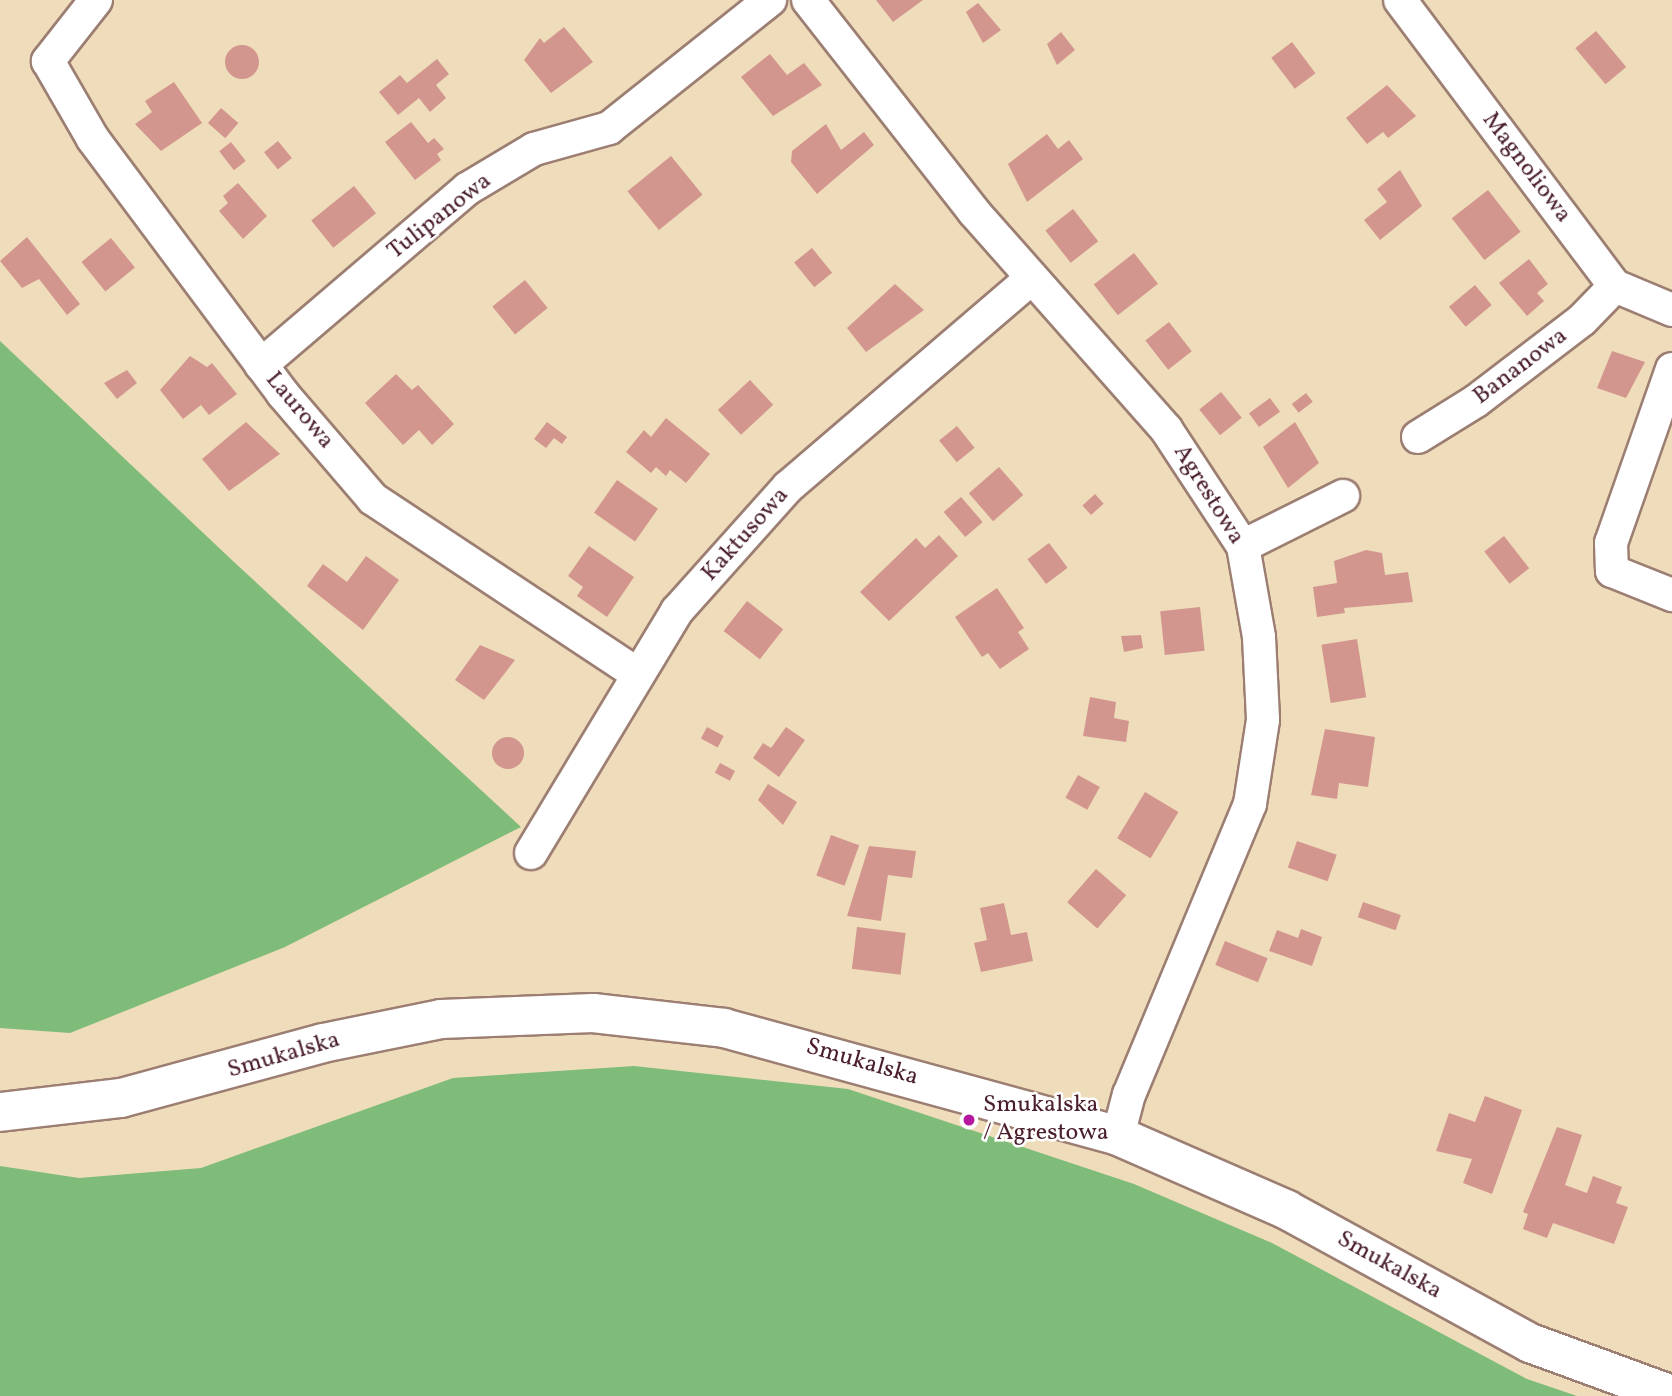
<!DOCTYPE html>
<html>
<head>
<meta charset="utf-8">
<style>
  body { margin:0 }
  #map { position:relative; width:1672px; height:1396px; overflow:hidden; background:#efdcba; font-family:Vollkorn,serif }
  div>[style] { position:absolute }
  .forest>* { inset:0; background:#7fbc7a }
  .building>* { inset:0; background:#d3968e; transform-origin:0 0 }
  .round { border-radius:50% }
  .roads { filter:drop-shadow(2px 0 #9c7e72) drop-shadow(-2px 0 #9c7e72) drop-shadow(0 2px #9c7e72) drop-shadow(0 -2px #9c7e72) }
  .minor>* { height:32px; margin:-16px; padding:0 16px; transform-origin:16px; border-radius:16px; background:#fff }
  .tertiary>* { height:38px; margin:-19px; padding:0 19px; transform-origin:19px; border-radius:19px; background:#fff }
  .dots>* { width:19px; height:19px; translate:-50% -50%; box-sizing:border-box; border:4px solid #fff; border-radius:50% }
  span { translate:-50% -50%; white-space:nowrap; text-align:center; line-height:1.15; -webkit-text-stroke:5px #fff; paint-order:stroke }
  .street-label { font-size:24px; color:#4a1f2b }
  .poi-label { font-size:24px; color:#4a1f2b }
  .left { translate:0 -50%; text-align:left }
</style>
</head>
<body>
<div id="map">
  <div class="forest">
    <div style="clip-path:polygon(0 341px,234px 562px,521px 827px,285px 947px,70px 1033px,0 1028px)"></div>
    <div style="clip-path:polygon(634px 1066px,848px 1089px,1134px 1184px,1272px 1243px,1527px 1379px,1577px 1396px,0 1396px,0 1166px,79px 1178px,201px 1168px,453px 1078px)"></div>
  </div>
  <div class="building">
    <div style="clip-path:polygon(876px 0,923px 0,893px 22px)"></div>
    <div style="clip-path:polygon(978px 3px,1001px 30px,983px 43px,966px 12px)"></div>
    <div style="clip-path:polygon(564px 27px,593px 62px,551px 93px,524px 60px,540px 38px,544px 43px)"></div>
    <div style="left:1596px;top:31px;width:47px;height:27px;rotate:50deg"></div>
    <div style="clip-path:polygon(1061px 32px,1075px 50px,1057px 65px,1047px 44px)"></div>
    <div style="left:1292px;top:42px;width:39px;height:26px;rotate:53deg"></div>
    <div class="round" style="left:225px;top:45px;width:34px;height:34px"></div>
    <div style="clip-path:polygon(770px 54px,787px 75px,804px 63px,822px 85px,773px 116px,741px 77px)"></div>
    <div style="clip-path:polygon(437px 59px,449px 74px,436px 85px,446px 98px,430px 112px,419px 98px,398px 115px,379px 92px,400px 75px,407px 83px)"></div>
    <div style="clip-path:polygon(174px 82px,202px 123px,161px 151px,135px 124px,152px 112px,145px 101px)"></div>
    <div style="clip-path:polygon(1387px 85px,1416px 116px,1388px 138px,1383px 132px,1367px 144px,1346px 118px)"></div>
    <div style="left:221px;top:108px;width:23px;height:20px;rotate:41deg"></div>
    <div style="clip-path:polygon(411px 122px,428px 143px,434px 138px,444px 149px,437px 154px,441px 160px,415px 180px,385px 142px)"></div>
    <div style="clip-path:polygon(826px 124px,841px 150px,864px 132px,874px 145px,817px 194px,791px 162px,792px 151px)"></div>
    <div style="clip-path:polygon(1047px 134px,1058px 149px,1069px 140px,1083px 159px,1027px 202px,1008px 164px)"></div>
    <div style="left:278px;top:141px;width:22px;height:18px;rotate:51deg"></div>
    <div style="left:231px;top:142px;width:24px;height:15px;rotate:52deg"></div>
    <div style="left:671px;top:156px;width:50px;height:56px;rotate:51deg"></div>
    <div style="clip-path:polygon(1400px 170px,1422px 206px,1380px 240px,1364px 220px,1387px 202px,1377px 189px)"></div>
    <div style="clip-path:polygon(238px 183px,267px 216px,243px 239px,219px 211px,228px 203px,223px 196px)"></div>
    <div style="left:354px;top:186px;width:35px;height:55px;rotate:51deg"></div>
    <div style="left:1488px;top:190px;width:53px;height:46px;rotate:52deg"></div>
    <div style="left:1073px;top:209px;width:41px;height:35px;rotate:52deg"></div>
    <div style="clip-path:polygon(27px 237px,80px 304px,67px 315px,39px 279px,22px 288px,0 261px)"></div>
    <div style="left:111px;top:238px;width:38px;height:38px;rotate:51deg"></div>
    <div style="left:812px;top:248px;width:32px;height:23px;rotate:51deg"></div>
    <div style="left:1134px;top:253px;width:39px;height:51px;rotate:52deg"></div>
    <div style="clip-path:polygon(1529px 259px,1548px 284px,1537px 293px,1544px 301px,1527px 316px,1499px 283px)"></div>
    <div style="left:525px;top:280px;width:36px;height:42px;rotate:51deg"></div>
    <div style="clip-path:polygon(895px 284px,924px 310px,866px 352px,847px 328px)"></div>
    <div style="left:1475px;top:285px;width:26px;height:34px;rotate:50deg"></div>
    <div style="left:1169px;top:322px;width:37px;height:30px;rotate:52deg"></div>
    <div style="clip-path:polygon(1612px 351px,1645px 362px,1626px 398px,1597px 388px)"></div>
    <div style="clip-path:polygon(190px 356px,207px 367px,212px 363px,237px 394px,209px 415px,201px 405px,183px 419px,160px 390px)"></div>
    <div style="clip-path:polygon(127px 370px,137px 383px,117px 399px,104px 383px)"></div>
    <div style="clip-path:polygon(396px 374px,412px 390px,418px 385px,454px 424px,432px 445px,419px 430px,403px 445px,365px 403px)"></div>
    <div style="left:750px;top:380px;width:34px;height:44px;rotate:47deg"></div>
    <div style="left:1221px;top:392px;width:33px;height:28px;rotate:51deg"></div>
    <div style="left:1306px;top:393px;width:11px;height:18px;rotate:52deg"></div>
    <div style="left:1270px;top:398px;width:17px;height:26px;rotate:54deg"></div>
    <div style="clip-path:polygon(666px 418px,710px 454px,686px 483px,670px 470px,666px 476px,656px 467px,651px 473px,626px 452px,644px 430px,651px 437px)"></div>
    <div style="clip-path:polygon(246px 422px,280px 454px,229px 491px,202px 459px)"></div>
    <div style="clip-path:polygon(547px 422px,567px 437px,562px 444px,554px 438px,546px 448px,534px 439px)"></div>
    <div style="clip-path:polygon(1295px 422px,1319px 463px,1288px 488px,1263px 447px)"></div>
    <div style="left:957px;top:426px;width:28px;height:23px;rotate:51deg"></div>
    <div style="left:999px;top:467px;width:37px;height:40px;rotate:49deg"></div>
    <div style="left:617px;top:480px;width:50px;height:40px;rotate:35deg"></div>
    <div style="left:1095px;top:494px;width:13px;height:17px;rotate:48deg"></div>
    <div style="left:961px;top:497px;width:33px;height:23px;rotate:49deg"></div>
    <div style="clip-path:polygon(939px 535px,958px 556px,889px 621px,860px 592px,916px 538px,925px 548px)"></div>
    <div style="left:1504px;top:536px;width:41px;height:25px;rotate:52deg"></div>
    <div style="left:1049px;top:543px;width:31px;height:27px;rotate:53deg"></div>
    <div style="clip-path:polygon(589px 546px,634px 577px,607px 617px,577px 596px,583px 587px,568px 576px)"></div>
    <div style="clip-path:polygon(1366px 550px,1382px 553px,1385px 575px,1408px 572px,1413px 602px,1344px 608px,1345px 613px,1317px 617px,1313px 587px,1337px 583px,1334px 561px)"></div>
    <div style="clip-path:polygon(366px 556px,399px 580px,363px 630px,307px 586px,323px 564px,347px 582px)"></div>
    <div style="clip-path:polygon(997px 588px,1024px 628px,1018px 632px,1029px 649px,1000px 669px,988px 653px,982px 657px,955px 617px)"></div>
    <div style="left:747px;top:601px;width:46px;height:38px;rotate:38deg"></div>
    <div style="left:1200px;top:607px;width:44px;height:40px;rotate:84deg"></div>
    <div style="clip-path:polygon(1141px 635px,1143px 648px,1124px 652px,1121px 636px)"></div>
    <div style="left:1357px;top:639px;width:59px;height:36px;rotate:81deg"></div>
    <div style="clip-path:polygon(480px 645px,515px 660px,484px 700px,455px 680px)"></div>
    <div style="clip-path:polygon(1090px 697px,1116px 702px,1114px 718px,1129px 721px,1126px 742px,1083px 736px)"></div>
    <div style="left:707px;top:727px;width:19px;height:13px;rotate:28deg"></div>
    <div style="clip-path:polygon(786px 727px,805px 740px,779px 777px,753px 758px,763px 743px,771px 748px)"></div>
    <div style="clip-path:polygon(1325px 729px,1375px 737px,1368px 787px,1339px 783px,1337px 799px,1311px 795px)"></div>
    <div class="round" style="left:492px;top:737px;width:32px;height:32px"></div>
    <div style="left:720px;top:763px;width:17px;height:11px;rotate:28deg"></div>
    <div style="left:1078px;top:775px;width:25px;height:26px;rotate:29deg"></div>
    <div style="clip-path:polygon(768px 784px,797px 802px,783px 825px,758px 800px)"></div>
    <div style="left:1145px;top:792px;width:39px;height:54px;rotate:31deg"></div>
    <div style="left:831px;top:835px;width:30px;height:43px;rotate:20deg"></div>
    <div style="left:1297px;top:841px;width:42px;height:28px;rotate:19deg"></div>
    <div style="clip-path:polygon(869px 846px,916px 851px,912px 878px,888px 875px,881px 921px,847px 916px)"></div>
    <div style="left:1096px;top:869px;width:40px;height:44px;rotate:41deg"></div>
    <div style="left:1363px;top:902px;width:40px;height:16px;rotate:19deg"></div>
    <div style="clip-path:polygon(1004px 903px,1011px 935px,1027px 932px,1033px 961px,981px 972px,974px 943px,987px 940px,980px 908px)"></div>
    <div style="left:857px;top:927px;width:49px;height:42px;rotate:7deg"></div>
    <div style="clip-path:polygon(1301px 929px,1322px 937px,1312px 966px,1269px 951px,1277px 930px,1298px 938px)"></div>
    <div style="left:1225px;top:941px;width:46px;height:26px;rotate:22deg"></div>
    <div style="clip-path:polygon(1485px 1096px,1522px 1110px,1492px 1194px,1463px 1183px,1472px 1159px,1436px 1151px,1449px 1113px,1475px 1122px)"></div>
    <div style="clip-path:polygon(1557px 1127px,1582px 1135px,1565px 1185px,1587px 1193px,1593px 1176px,1622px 1187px,1616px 1203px,1628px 1207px,1614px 1244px,1553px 1223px,1547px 1238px,1523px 1229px,1528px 1214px,1523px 1212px)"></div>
  </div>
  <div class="roads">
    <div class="minor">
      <div style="left:96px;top:0;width:78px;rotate:128.2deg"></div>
      <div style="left:48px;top:61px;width:90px;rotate:60deg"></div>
      <div style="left:93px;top:139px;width:318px;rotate:53.3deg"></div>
      <div style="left:283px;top:394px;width:138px;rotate:49.4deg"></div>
      <div style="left:373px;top:499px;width:317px;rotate:33.5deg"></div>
      <div style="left:808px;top:0;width:269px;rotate:51.9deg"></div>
      <div style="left:974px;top:212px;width:290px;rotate:48.5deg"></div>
      <div style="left:1166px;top:429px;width:140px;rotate:56.7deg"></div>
      <div style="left:1243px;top:546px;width:92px;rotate:80deg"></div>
      <div style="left:1259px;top:637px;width:83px;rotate:87.2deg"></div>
      <div style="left:1263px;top:720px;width:85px;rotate:98.8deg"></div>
      <div style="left:1250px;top:804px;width:314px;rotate:112.6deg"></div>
      <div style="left:1129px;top:1094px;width:43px;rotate:104.7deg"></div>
      <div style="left:1400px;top:0;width:358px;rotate:53.1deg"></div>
      <div style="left:1615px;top:286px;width:62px;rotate:22.8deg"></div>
      <div style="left:261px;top:365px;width:271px;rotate:-40.5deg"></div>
      <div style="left:467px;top:189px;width:78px;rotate:-30.8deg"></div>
      <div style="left:534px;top:149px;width:78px;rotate:-15.6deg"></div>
      <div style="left:609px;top:128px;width:206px;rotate:-38.5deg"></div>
      <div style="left:1672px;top:369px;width:184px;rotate:109.3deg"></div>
      <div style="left:1611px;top:543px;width:28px;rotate:88deg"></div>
      <div style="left:1612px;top:571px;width:65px;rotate:21.8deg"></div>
      <div style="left:1418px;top:437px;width:68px;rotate:-31.8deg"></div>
      <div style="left:1476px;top:401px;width:133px;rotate:-37.4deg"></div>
      <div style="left:1582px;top:320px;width:47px;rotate:-45.9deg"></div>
      <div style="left:1243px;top:546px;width:112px;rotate:-26.6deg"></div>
      <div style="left:531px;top:853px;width:283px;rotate:-58.9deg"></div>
      <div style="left:677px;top:611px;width:166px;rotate:-48.2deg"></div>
      <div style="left:788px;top:487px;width:321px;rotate:-40.6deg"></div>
    </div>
    <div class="tertiary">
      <div style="left:0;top:1112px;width:122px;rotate:-6.6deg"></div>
      <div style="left:121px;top:1098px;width:209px;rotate:-15.2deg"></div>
      <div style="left:323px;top:1043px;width:120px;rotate:-11.5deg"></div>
      <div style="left:441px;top:1019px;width:152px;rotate:-2.3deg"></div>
      <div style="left:593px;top:1013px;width:132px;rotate:6.5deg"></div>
      <div style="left:724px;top:1028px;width:409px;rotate:15.3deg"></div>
      <div style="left:1118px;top:1136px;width:184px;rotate:23.6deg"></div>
      <div style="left:1287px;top:1210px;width:277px;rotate:28.7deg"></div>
      <div style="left:1530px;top:1343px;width:151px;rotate:20.1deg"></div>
    </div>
  </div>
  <div class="dots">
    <div style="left:969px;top:1120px;background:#b5179e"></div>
  </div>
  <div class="street-label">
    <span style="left:1526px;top:168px;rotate:53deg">Magnoliowa</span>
    <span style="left:440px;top:217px;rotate:-38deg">Tulipanowa</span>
    <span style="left:1521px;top:367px;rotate:-37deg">Bananowa</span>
    <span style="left:299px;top:411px;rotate:50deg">Laurowa</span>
    <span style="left:1208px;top:495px;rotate:58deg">Agrestowa</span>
    <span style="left:746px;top:535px;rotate:-48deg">Kaktusowa</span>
    <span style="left:284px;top:1056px;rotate:-16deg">Smukalska</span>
    <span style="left:862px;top:1063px;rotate:16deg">Smukalska</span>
    <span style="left:1389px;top:1266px;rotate:29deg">Smukalska</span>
  </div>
  <div class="poi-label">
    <span class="left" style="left:983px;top:1120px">Smukalska<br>/ Agrestowa</span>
  </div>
</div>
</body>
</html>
